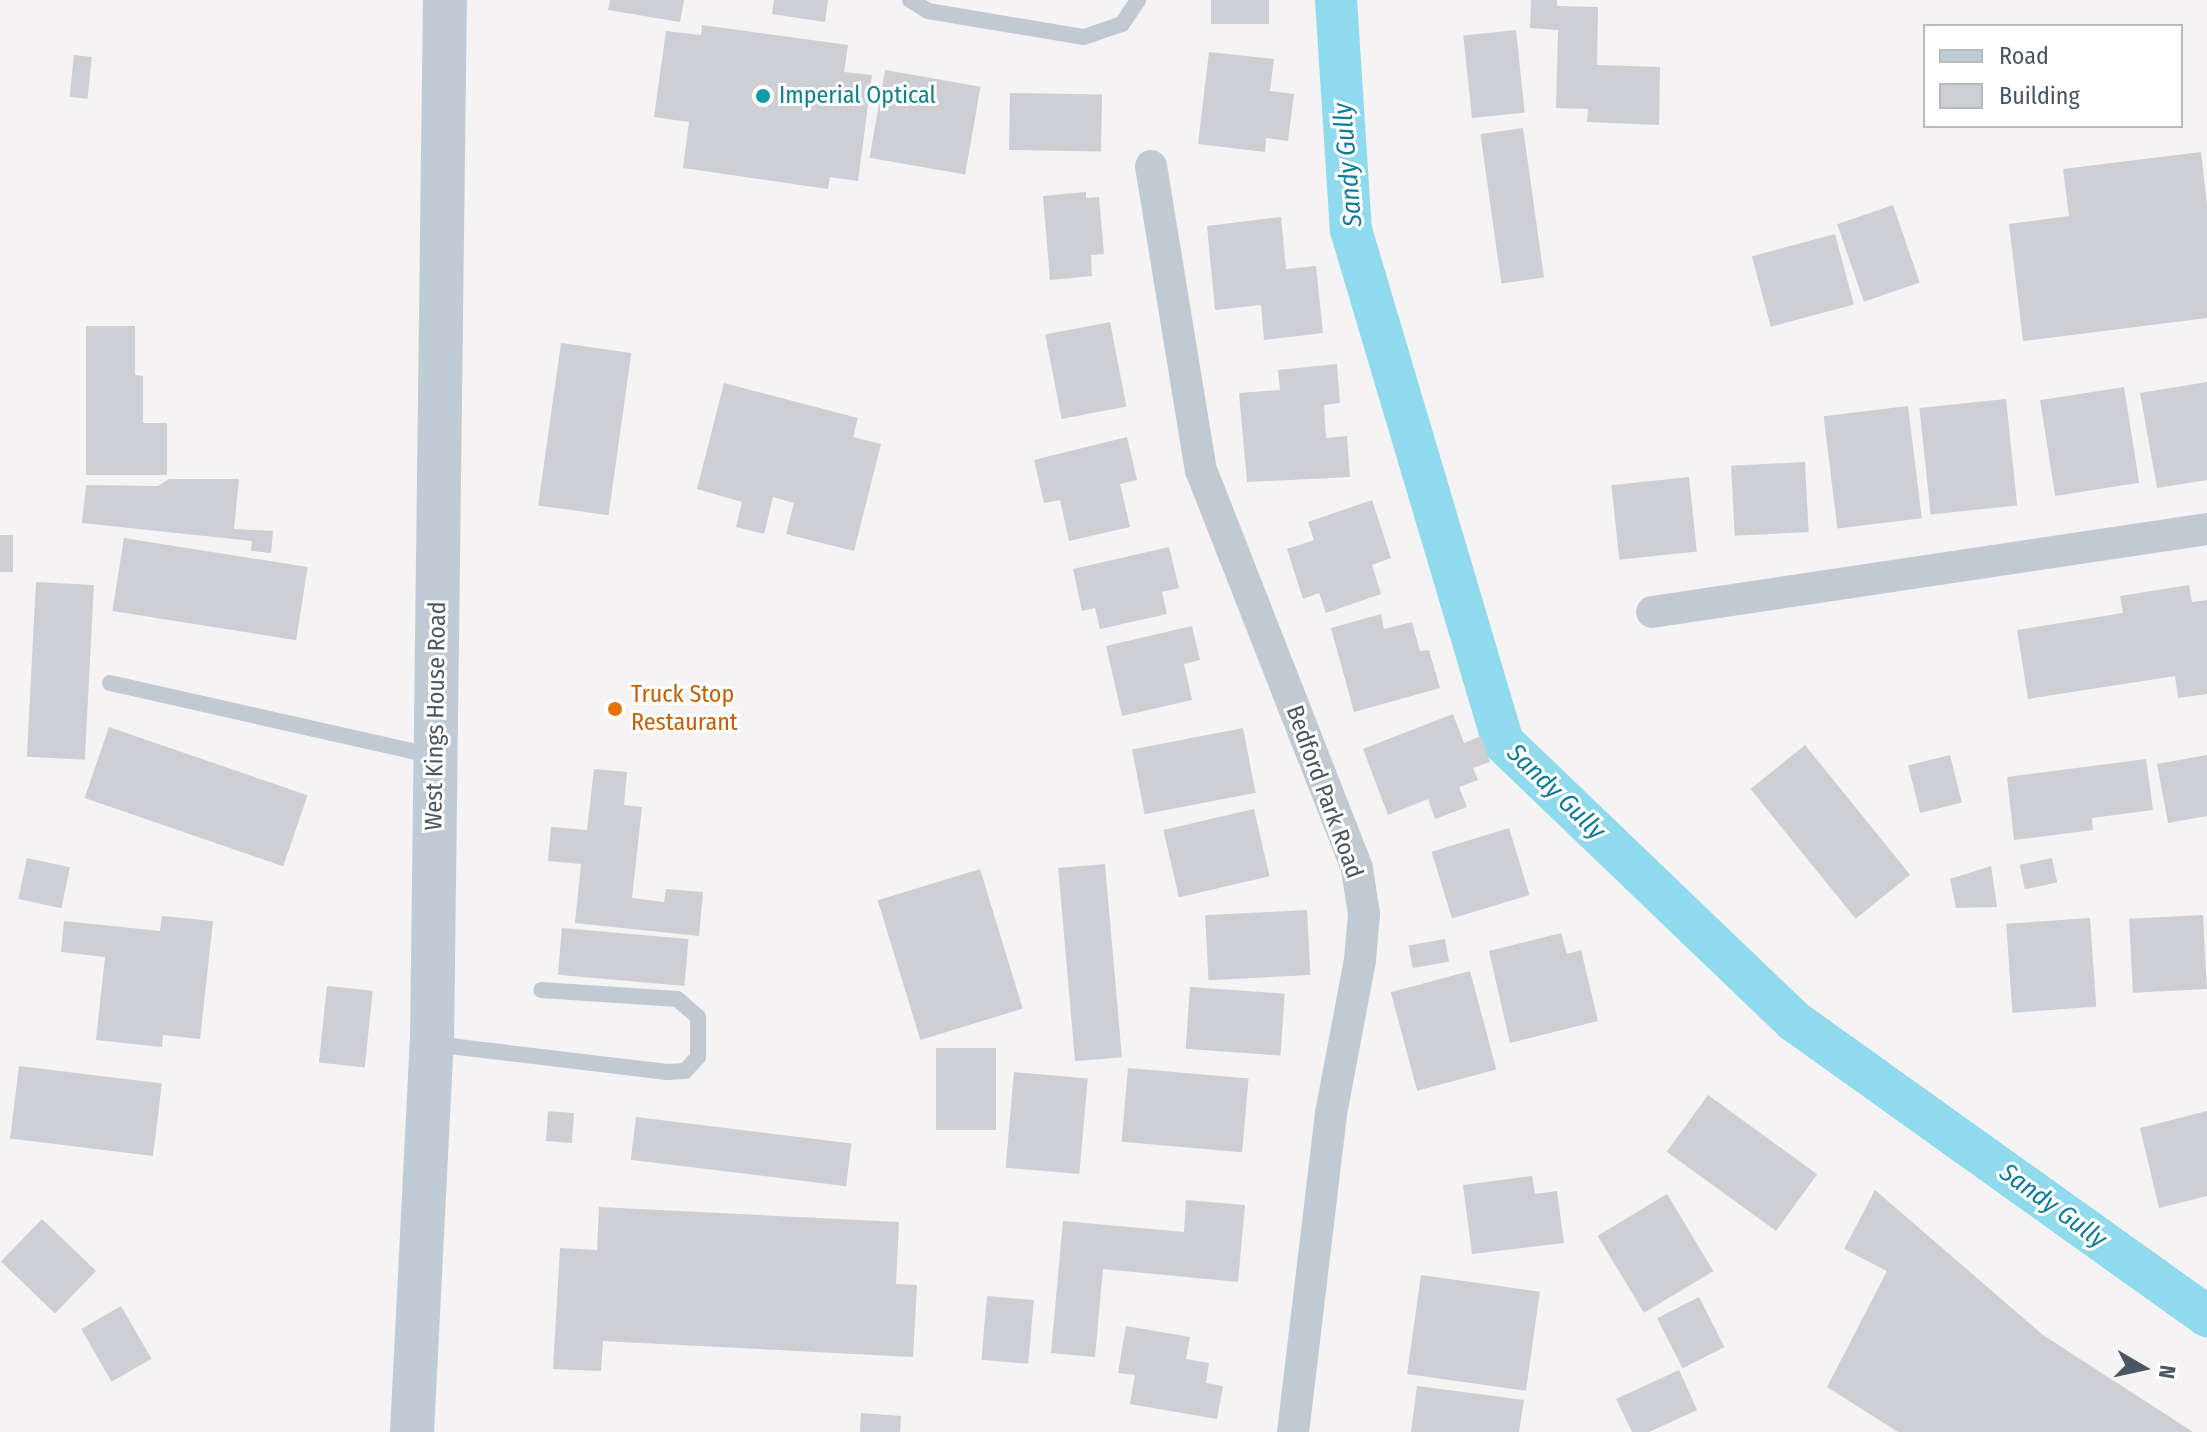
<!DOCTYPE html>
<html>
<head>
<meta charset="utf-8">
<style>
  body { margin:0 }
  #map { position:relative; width:2207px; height:1432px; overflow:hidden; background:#f5f3f3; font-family:"Fira Sans Condensed",sans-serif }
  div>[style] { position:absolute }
  .canal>* { height:42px; margin:-21px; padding:0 21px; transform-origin:21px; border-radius:21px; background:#90daee }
  .building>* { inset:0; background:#cdcfd5; transform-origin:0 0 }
  .lane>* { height:16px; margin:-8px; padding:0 8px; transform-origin:8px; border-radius:8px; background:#c1cad2 }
  .street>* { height:32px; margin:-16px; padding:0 16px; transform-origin:16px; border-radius:16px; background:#c1cad2 }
  .secondary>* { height:44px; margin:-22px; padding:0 22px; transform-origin:22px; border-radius:22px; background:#c1cbd6 }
  .dots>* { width:22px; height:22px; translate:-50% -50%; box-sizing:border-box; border:4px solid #fff; border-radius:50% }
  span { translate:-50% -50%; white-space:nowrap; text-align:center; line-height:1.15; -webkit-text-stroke:6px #fff; paint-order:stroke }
  .culture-label { font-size:24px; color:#0d838f }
  .left { translate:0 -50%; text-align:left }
  .food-label { font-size:24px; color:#c56008 }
  .street-label { font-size:24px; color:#4a5661 }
  .water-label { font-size:26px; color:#0c7c9b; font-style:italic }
  .legend { position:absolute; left:1923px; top:24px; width:260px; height:104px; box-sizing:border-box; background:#fff; border:2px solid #b7bbc0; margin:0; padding:10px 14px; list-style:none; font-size:24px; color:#4a5661 }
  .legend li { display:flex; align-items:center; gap:16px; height:40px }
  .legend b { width:40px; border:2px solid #b7bbc0 }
  .north { position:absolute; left:2103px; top:1328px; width:80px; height:80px; -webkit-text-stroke:6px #fff; paint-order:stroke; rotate:99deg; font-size:22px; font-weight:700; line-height:32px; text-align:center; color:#4a5661 }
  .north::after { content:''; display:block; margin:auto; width:28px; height:36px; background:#4a5661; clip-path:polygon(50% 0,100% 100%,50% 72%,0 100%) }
</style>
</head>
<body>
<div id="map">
  <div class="canal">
    <div style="left:1336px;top:0;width:230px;rotate:86.3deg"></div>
    <div style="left:1351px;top:230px;width:534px;rotate:73.47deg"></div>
    <div style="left:1503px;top:742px;width:403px;rotate:43.8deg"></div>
    <div style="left:1794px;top:1021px;width:508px;rotate:35.54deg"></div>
  </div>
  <div class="building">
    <div style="clip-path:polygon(610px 0,684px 0,680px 22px,608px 10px)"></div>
    <div style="clip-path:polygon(774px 0,828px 0,825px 22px,772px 14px)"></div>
    <div style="left:1211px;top:0;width:58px;height:24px"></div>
    <div style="clip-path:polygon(1531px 0,1557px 0,1557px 6px,1598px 7px,1597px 65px,1660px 67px,1659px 125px,1587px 122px,1588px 109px,1556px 108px,1558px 30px,1530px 28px)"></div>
    <div style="clip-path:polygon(702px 25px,848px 45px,844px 72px,872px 75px,858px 181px,830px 177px,828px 189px,683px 168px,689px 122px,654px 117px,666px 31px,701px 35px)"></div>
    <div style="left:1516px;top:30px;width:83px;height:53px;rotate:84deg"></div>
    <div style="clip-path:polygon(1209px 52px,1274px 59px,1270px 91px,1294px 94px,1288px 141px,1266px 138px,1265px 152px,1198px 144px)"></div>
    <div style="left:74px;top:55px;width:18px;height:42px;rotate:6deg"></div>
    <div style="left:885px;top:70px;width:97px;height:89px;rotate:10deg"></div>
    <div style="left:1010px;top:93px;width:92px;height:57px;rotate:1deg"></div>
    <div style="left:1523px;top:128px;width:151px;height:43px;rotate:82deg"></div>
    <div style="clip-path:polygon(2201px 152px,2207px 206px,2207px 318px,2023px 341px,2009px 224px,2069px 216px,2063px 169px)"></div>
    <div style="clip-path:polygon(1086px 192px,1086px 198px,1099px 197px,1104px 254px,1091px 255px,1092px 276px,1050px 280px,1043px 196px)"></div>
    <div style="left:1893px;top:205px;width:82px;height:59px;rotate:71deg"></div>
    <div style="clip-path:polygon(1281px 217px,1286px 269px,1316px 266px,1323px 333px,1264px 340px,1261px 305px,1215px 310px,1207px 226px)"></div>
    <div style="left:1835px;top:234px;width:73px;height:86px;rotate:75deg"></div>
    <div style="left:1110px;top:322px;width:86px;height:66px;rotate:79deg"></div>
    <div style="clip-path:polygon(86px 326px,135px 326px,135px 375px,143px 376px,143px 423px,167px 423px,167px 475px,86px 475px)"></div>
    <div style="left:561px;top:343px;width:71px;height:164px;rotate:8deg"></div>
    <div style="clip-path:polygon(1337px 364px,1340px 403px,1324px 405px,1326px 438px,1347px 436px,1350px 477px,1247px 482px,1239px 393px,1280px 390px,1278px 370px)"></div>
    <div style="clip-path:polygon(2207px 382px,2207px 480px,2157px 488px,2140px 393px)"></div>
    <div style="clip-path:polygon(724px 383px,858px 418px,853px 437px,881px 444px,854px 551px,786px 534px,794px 503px,773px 497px,764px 534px,736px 527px,742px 502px,697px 489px)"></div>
    <div style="left:2124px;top:387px;width:97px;height:85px;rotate:81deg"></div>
    <div style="left:2006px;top:399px;width:107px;height:87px;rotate:84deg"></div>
    <div style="left:1908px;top:406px;width:113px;height:85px;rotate:83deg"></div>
    <div style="clip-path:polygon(1127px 437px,1137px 480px,1120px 484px,1130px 527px,1069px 541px,1060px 500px,1044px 503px,1034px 460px)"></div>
    <div style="left:1805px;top:462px;width:70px;height:74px;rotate:87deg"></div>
    <div style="left:1689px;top:477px;width:75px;height:78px;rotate:84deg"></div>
    <div style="clip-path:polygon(169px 479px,239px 479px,234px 529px,273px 531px,271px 553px,251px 551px,252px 541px,82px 523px,86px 485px,158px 486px)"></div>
    <div style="clip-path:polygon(1372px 500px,1391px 558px,1372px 565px,1381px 594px,1326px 613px,1319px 593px,1303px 599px,1287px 549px,1314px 540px,1308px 522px)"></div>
    <div style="left:0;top:535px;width:13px;height:37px"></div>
    <div style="left:124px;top:538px;width:186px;height:74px;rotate:9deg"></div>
    <div style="clip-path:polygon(1169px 547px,1179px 588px,1162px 592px,1167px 614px,1100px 629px,1095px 608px,1082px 611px,1073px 569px)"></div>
    <div style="left:36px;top:582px;width:58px;height:175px;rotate:3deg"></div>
    <div style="clip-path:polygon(2189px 585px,2192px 602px,2207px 600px,2207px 694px,2178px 698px,2175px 676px,2028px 699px,2017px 630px,2123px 613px,2120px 596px)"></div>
    <div style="clip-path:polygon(1381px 614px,1384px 629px,1412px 622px,1420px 651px,1429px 650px,1440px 688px,1354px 712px,1331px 628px)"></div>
    <div style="clip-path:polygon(1192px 626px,1200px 660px,1184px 664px,1192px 700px,1122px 716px,1106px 646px)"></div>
    <div style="clip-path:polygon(1453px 714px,1464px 743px,1481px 736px,1490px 762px,1473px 768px,1478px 780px,1459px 787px,1467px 807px,1435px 819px,1428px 799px,1388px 815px,1363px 749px)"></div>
    <div style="left:109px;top:727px;width:210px;height:75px;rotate:19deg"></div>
    <div style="left:1243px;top:728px;width:66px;height:113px;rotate:79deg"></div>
    <div style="left:1805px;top:745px;width:167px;height:70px;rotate:51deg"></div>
    <div style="left:1950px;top:755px;width:49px;height:43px;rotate:76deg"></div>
    <div style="clip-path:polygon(2207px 755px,2207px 816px,2168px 823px,2157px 764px)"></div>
    <div style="clip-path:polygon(2146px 759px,2153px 810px,2092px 818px,2093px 830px,2014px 840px,2007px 777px)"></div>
    <div style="clip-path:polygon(594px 769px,627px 772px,624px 805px,642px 807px,632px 898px,664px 902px,666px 889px,703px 892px,699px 936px,575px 923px,581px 864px,548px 861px,551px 827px,587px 830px)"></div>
    <div style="left:1254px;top:809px;width:69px;height:93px;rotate:77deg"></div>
    <div style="left:1509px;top:828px;width:70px;height:81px;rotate:73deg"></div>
    <div style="left:27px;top:858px;width:44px;height:42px;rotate:12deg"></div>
    <div style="left:2052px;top:858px;width:25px;height:33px;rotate:78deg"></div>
    <div style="left:1105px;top:864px;width:194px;height:47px;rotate:85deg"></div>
    <div style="clip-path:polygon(1991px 866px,1997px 907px,1956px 908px,1950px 879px)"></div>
    <div style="left:980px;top:869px;width:146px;height:107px;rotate:73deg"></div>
    <div style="left:1307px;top:910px;width:65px;height:102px;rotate:87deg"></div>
    <div style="left:2203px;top:915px;width:74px;height:74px;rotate:87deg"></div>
    <div style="clip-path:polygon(162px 916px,213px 921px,200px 1039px,163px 1035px,162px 1047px,96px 1040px,105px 957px,61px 952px,64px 921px,160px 931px)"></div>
    <div style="left:2090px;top:918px;width:89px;height:84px;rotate:86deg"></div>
    <div style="left:562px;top:928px;width:127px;height:47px;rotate:5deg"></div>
    <div style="clip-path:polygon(1561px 933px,1567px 954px,1581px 950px,1598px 1021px,1510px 1043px,1489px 951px)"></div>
    <div style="left:1445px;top:939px;width:23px;height:37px;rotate:80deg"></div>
    <div style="left:1470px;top:971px;width:102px;height:82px;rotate:75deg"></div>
    <div style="left:327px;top:986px;width:46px;height:77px;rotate:6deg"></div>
    <div style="left:1190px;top:987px;width:95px;height:62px;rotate:4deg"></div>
    <div style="left:936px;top:1048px;width:60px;height:82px"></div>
    <div style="left:19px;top:1066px;width:144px;height:73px;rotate:7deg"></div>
    <div style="left:1128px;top:1068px;width:121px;height:74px;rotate:5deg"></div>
    <div style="left:1014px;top:1072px;width:74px;height:96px;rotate:5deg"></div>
    <div style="left:1708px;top:1095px;width:135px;height:70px;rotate:36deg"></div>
    <div style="clip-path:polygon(2207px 1111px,2207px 1196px,2159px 1208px,2140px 1128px)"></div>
    <div style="left:574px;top:1113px;width:30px;height:26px;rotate:94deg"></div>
    <div style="left:636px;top:1117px;width:217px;height:43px;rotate:7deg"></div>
    <div style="clip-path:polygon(1532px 1176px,1535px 1194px,1557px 1191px,1564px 1243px,1472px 1254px,1463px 1185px)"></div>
    <div style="clip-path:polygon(1875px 1190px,2043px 1335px,2193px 1432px,1898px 1432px,1827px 1387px,1887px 1271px,1844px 1249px)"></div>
    <div style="left:1667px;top:1194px;width:90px;height:81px;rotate:59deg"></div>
    <div style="clip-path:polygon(1186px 1200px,1245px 1205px,1238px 1282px,1103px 1269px,1095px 1357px,1051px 1353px,1063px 1221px,1184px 1232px)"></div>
    <div style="clip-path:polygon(599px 1207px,899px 1222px,896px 1284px,917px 1285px,913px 1357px,603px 1341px,601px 1371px,553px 1369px,560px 1248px,597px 1250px)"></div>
    <div style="left:42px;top:1219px;width:75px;height:59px;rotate:44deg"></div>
    <div style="left:1421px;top:1275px;width:120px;height:100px;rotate:8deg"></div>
    <div style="left:987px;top:1296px;width:47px;height:64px;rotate:5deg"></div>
    <div style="left:1699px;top:1297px;width:56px;height:47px;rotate:63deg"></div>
    <div style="left:121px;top:1306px;width:61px;height:46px;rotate:60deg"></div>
    <div style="clip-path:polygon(1126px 1326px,1190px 1337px,1186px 1359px,1209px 1363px,1206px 1383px,1223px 1386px,1217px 1419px,1130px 1404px,1135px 1375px,1118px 1373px)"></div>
    <div style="clip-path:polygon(1679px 1370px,1697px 1410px,1649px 1432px,1632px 1432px,1616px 1399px)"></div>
    <div style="clip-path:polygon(1417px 1386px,1524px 1400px,1519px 1432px,1411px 1432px)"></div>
    <div style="clip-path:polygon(861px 1413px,901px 1416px,900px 1432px,860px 1432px)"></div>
  </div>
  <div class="lane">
    <div style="left:910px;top:0;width:21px;rotate:31deg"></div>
    <div style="left:928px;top:11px;width:158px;rotate:9.5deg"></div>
    <div style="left:1084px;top:37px;width:40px;rotate:-18.9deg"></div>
    <div style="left:1122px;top:24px;width:29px;rotate:-56deg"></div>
    <div style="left:110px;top:683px;width:331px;rotate:12.7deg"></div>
    <div style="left:433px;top:1044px;width:236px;rotate:6.8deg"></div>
    <div style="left:667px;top:1072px;width:18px;rotate:-3deg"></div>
    <div style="left:685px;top:1071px;width:19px;rotate:-47deg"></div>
    <div style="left:698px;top:1057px;width:40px;rotate:-90deg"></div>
    <div style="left:698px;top:1017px;width:28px;rotate:-139deg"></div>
    <div style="left:677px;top:999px;width:136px;rotate:-176.2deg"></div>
  </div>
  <div class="street">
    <div style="left:1151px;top:166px;width:308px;rotate:80.7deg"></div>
    <div style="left:1201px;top:470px;width:428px;rotate:68.6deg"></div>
    <div style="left:1357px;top:869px;width:46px;rotate:81.2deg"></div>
    <div style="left:1364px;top:914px;width:46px;rotate:95deg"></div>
    <div style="left:1360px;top:960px;width:157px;rotate:100.7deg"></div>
    <div style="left:1331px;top:1114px;width:320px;rotate:96.8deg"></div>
    <div style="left:1652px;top:612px;width:561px;rotate:-8.51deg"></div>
  </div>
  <div class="secondary">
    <div style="left:412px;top:1432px;width:390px;rotate:-87.1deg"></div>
    <div style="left:432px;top:1043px;width:1043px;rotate:-89.29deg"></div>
  </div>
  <div class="dots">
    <div style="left:763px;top:96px;background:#0f9aa8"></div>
    <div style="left:615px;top:709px;background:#e8710a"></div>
  </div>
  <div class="culture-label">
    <span class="left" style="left:779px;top:96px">Imperial Optical</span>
  </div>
  <div class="food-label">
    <span class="left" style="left:631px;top:709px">Truck Stop<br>Restaurant</span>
  </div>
  <div class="street-label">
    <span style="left:436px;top:716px;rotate:-89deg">West Kings House Road</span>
    <span style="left:1324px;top:792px;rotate:70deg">Bedford Park Road</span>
  </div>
  <div class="water-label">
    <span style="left:1348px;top:165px;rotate:-95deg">Sandy Gully</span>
    <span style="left:1556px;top:792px;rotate:44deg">Sandy Gully</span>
    <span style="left:2053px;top:1206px;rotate:36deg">Sandy Gully</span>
  </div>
  <ul class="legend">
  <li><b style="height:10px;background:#c1cbd6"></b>Road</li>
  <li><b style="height:22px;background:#cdcfd5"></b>Building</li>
  </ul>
  <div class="north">N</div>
</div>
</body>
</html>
